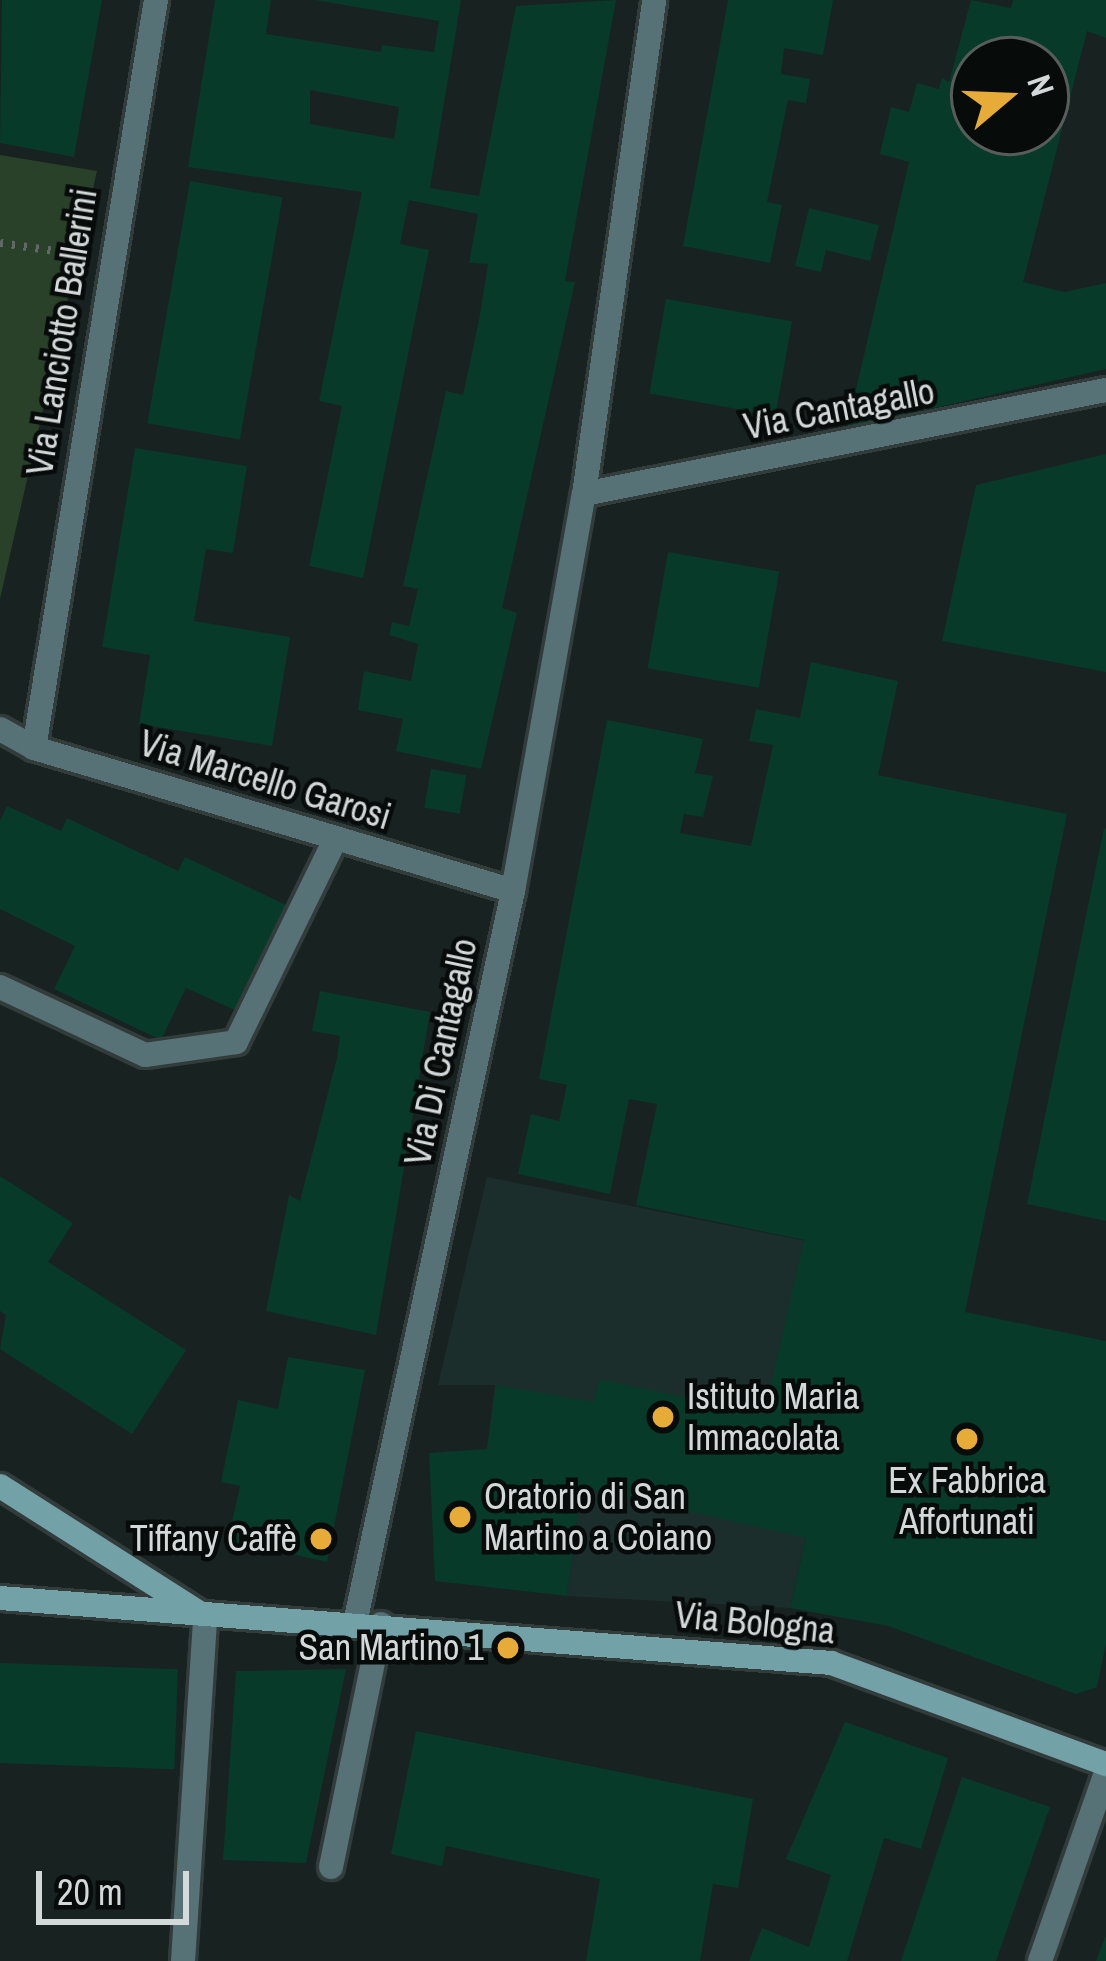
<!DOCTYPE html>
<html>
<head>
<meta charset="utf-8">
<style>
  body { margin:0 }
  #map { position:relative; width:1106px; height:1961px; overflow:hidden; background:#182221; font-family:"Archivo Narrow",sans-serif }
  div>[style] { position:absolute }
  .built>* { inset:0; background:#1c2e2c }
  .green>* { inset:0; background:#294129 }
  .building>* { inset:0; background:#083a29; transform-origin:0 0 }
  .path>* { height:8px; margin-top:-4px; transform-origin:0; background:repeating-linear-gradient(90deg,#606968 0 3px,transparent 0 12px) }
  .roads { filter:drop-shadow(3px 0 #323c3b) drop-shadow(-3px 0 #323c3b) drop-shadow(0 3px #323c3b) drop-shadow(0 -3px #323c3b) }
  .lane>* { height:24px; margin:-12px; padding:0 12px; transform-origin:12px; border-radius:12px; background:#567276 }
  .street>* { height:24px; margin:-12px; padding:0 12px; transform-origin:12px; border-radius:12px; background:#567276 }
  .secondary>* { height:24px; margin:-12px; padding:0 12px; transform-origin:12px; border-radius:12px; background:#73a1a8 }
  .dots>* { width:33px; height:33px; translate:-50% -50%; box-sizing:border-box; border:6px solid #070b0a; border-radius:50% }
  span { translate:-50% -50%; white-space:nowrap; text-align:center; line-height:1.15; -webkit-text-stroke:9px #070b0a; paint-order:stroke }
  .street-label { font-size:36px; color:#d2d9d8 }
  .poi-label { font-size:36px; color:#d2d9d8 }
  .left { translate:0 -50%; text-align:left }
  .right { translate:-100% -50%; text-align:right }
  .north { position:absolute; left:950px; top:36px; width:120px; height:120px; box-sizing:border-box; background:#070b0a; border:3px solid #585d5c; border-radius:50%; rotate:71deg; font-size:33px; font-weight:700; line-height:48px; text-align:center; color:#d2d9d8 }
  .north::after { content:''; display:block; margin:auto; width:42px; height:54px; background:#e7ac37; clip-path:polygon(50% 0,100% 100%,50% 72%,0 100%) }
  .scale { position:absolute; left:36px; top:1871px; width:153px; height:54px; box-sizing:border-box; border:6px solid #d2d9d8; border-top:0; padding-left:15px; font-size:36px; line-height:42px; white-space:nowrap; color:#d2d9d8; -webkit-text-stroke:9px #070b0a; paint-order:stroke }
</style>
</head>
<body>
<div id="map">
  <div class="built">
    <div style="clip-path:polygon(487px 1177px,870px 1254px,790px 1608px,567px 1596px,581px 1487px,487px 1449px,495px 1385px,438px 1385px)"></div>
  </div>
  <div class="green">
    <div style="clip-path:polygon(0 155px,97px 171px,0 599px)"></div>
  </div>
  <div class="building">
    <div style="clip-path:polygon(2px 0,102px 0,74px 157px,0 143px)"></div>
    <div style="clip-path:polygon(evenodd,215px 0,271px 0,266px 34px,381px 52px,382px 45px,434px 52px,439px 21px,315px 0,461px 0,430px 188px,479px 196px,516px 6px,616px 0,565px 281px,575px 282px,502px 608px,517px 613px,481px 769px,396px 751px,403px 719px,358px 710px,364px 671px,411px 681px,418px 644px,389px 635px,392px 622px,409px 626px,418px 589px,403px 586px,446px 391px,463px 395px,479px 320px,488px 264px,469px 263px,478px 214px,409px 200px,400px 244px,429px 250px,363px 578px,309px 566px,342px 406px,319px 401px,362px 192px,188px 167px,215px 0,310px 90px,399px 107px,394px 139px,310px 124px,310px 90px)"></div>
    <div style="clip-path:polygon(728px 0,833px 0,823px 55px,784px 48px,781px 74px,810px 79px,806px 103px,788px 100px,767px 202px,782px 205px,770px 263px,683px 246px)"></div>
    <div style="clip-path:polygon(evenodd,971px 0,1011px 8px,1013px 0,1106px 0,1106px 38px,1087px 31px,1023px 282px,1064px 292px,1106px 283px,1106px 369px,847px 428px,909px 162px,880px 154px,891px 107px,909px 112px,917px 83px,939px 89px,942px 78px,949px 82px,971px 0,974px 60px,1046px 60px,1046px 132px,974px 132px,974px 60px)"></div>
    <div style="left:190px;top:181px;width:94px;height:246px;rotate:10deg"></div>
    <div style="clip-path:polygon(809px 208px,879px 225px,870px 261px,826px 250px,821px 272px,795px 266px)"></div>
    <div style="left:666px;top:299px;width:128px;height:96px;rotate:10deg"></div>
    <div style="clip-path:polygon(135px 448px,247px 466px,233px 553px,206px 549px,194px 621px,290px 637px,272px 746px,139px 724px,150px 655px,102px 647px)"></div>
    <div style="clip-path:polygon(1106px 454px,1106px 672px,942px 641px,976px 485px)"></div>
    <div style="left:668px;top:552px;width:113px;height:118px;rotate:10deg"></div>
    <div style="clip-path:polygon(811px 662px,898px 681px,878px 775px,1067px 814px,965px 1312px,1106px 1341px,1106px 1643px,1097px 1687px,1076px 1694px,888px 1626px,790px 1608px,806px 1538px,581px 1487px,567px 1596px,435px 1581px,429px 1453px,487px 1449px,496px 1385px,594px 1402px,599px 1379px,764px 1414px,804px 1240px,636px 1205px,657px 1104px,629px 1099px,610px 1194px,518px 1174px,531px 1114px,559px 1121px,567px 1085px,539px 1079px,607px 720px,703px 739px,695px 773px,713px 776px,703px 817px,684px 814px,680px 833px,751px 846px,773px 745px,749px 741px,756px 709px,800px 718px)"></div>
    <div style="left:431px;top:769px;width:36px;height:39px;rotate:10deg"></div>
    <div style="clip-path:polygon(7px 806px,61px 831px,67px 818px,178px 871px,185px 857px,288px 906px,239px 1012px,186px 988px,161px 1040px,54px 989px,75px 946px,0 909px,0 821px)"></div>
    <div style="clip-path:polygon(1104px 828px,1106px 829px,1106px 1221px,1027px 1204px)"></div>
    <div style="clip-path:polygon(320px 991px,430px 1012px,376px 1335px,266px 1311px,289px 1195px,300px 1201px,337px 1058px,340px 1036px,312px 1031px)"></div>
    <div style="clip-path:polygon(0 1176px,73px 1223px,48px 1262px,186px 1350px,132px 1434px,0 1349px,6px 1315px,0 1311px)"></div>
    <div style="clip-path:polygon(288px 1357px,365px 1370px,327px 1562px,228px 1540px,240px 1486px,221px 1482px,238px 1400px,278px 1409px)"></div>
    <div style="left:0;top:1663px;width:178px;height:100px;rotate:2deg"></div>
    <div style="clip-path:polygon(346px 1669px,306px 1863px,223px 1860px,236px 1671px)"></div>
    <div style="clip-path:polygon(845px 1722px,948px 1758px,921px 1849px,884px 1838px,847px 1961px,749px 1961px,762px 1928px,809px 1947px,831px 1875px,786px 1859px)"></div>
    <div style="clip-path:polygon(416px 1731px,753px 1799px,738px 1888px,713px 1884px,700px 1961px,586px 1961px,600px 1879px,446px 1846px,442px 1866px,391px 1854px)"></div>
    <div style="clip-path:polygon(962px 1777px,1050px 1807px,996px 1961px,901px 1961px)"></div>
    <div style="clip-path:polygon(1106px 1935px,1106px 1961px,1096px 1961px)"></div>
  </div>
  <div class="path">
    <div style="left:0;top:243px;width:83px;rotate:8.3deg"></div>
  </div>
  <div class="roads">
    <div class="lane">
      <div style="left:0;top:987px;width:160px;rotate:25.1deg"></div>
      <div style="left:145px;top:1055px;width:92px;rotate:-8.1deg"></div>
      <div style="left:236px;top:1042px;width:227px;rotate:-63.9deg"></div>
      <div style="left:331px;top:1867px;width:248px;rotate:-78.4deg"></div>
      <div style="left:183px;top:1961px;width:345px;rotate:-86.3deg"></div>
    </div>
    <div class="street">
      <div style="left:584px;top:494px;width:532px;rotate:-11.27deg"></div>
      <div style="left:0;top:729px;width:39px;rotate:29deg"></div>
      <div style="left:34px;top:748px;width:500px;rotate:16.6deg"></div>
      <div style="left:34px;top:748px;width:758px;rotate:-80.74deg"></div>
      <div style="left:355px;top:1623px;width:749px;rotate:-77.82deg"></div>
      <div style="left:513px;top:891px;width:403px;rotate:-79.9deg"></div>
      <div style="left:584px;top:494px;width:499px;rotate:-81.9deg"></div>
      <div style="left:1040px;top:1961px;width:199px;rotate:-70.7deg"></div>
    </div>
    <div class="secondary">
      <div style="left:0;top:1486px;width:235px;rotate:32.5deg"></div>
      <div style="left:0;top:1598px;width:834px;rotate:4.47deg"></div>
      <div style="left:831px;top:1663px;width:293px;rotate:20.2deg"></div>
    </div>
  </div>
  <div class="dots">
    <div style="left:663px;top:1417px;background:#e7ac37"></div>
    <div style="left:967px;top:1439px;background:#e7ac37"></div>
    <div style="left:460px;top:1517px;background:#e7ac37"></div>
    <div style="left:321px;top:1539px;background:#e7ac37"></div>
    <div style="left:508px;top:1648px;background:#e7ac37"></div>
  </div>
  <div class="street-label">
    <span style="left:62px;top:332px;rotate:-81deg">Via Lanciotto Ballerini</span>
    <span style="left:839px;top:409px;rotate:-11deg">Via Cantagallo</span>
    <span style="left:265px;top:780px;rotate:17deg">Via Marcello Garosi</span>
    <span style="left:441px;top:1052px;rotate:-78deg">Via Di Cantagallo</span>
    <span style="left:755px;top:1623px;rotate:6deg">Via Bologna</span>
  </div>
  <div class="poi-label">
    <span class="left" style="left:687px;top:1417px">Istituto Maria<br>Immacolata</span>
    <span style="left:967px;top:1501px">Ex Fabbrica<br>Affortunati</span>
    <span class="left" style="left:484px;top:1517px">Oratorio di San<br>Martino a Coiano</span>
    <span class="right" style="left:297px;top:1539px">Tiffany Caffè</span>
    <span class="right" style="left:484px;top:1648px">San Martino 1</span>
  </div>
  <div class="north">N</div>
  <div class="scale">20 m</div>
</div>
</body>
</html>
